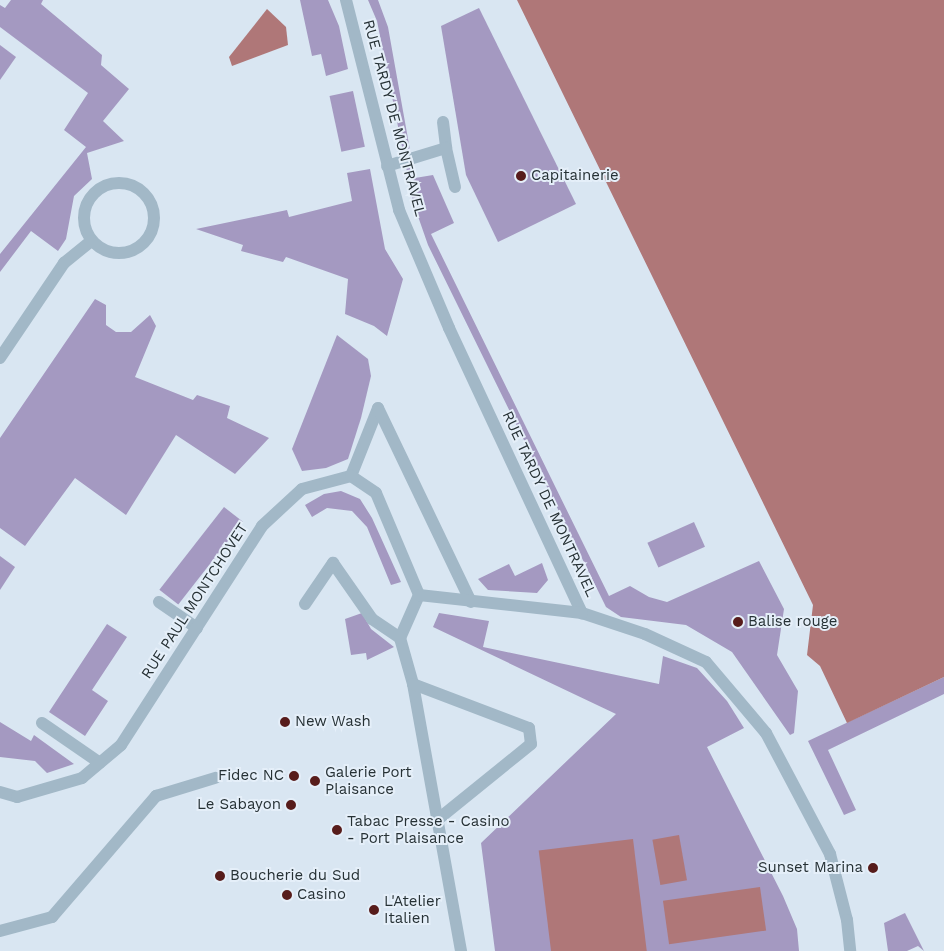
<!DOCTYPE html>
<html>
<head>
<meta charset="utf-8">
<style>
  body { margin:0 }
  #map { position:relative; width:944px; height:951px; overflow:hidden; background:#d9e6f2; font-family:"Work Sans",sans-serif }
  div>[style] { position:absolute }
  .green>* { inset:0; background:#a499c1; transform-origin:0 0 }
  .water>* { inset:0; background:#af7778; transform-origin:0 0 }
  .service>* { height:12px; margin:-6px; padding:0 6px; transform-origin:6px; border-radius:6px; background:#a2b8c7 }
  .minor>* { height:12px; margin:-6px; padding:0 6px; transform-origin:6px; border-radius:6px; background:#a2b8c7 }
  .minor>.ring { margin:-6px; padding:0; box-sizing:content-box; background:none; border:12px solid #a2b8c7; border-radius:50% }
  .dots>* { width:14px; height:14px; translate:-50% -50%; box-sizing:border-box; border:2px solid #e5eff9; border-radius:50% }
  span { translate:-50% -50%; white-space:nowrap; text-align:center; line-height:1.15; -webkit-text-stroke:4px #e5eff9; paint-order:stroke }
  .street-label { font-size:15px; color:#263135 }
  .poi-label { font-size:15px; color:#263135 }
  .left { translate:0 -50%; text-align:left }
  .right { translate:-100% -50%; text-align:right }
</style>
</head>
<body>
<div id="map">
  <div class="green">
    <div style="clip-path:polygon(11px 0,43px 0,41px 4px,102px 55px,101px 65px,129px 89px,103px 121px,124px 141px,87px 153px,92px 179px,74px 196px,66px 239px,58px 251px,31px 231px,0 272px,0 254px,86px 147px,64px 130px,88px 93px,0 27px,0 5px,5px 8px)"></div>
    <div style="clip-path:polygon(300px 0,328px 0,339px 26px,348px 69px,326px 76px,321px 54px,312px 56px)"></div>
    <div style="clip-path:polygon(368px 0,378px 0,388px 27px,415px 178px,433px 175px,454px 223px,431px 234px,609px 596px,630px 586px,649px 597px,667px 602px,759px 561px,784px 609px,777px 655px,798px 691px,794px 733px,790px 735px,732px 652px,686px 625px,621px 617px,606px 607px,428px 245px,413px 202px,377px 21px)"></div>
    <div style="clip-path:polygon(479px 8px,576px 204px,498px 242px,466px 175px,441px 26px)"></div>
    <div style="clip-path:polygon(0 45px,16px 57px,0 80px)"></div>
    <div style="left:353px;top:91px;width:57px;height:24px;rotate:78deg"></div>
    <div style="clip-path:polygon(370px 169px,385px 249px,403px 279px,387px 336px,374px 326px,345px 314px,348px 279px,286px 257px,283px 262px,241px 251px,243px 245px,196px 229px,287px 210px,289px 217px,352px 201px,347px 173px)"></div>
    <div style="clip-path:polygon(95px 299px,106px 305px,106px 325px,116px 332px,131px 332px,150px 315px,156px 326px,135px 377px,193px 400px,197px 395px,230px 406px,227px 418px,269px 438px,235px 474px,176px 435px,126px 515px,75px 478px,25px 546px,0 528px,0 438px)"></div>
    <div style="clip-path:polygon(337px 335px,368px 359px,371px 376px,361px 418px,348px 459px,326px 468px,302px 471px,292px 449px)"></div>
    <div style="clip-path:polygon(341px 491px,360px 499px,372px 518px,401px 582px,391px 585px,367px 527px,352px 511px,327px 508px,312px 517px,305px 505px,324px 494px)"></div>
    <div style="left:224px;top:507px;width:24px;height:105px;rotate:38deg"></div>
    <div style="left:694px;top:522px;width:27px;height:51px;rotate:66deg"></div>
    <div style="clip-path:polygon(0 556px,15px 567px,0 590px)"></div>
    <div style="clip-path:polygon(542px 563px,548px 580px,537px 593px,488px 590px,478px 579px,509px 564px,515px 576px)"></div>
    <div style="clip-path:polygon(362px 613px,371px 629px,394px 647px,367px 660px,366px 653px,351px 655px,345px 619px)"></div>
    <div style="clip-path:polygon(439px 613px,489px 621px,483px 647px,659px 684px,663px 656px,697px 668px,727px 701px,744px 728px,707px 747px,783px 896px,797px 929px,799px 951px,495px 951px,481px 843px,616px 714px,433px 627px)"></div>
    <div style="clip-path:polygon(107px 624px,127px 637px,92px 690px,108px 701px,85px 736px,49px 712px)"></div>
    <div style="clip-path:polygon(944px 677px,944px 694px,828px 750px,856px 810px,844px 815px,808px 741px)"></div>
    <div style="clip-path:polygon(0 722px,31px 741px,34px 735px,74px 764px,47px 773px,35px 761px,0 757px)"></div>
    <div style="clip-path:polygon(905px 913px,924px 951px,918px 946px,907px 951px,888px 951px,884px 923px)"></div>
  </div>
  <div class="water">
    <div style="clip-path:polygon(517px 0,944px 0,944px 677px,847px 723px,820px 666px,807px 655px,813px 605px)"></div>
    <div style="clip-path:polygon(267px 9px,286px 27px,288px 45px,232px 66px,229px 57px)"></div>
    <div style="left:679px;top:835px;width:46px;height:27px;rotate:80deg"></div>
    <div style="left:633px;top:839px;width:113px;height:95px;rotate:83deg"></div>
    <div style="left:760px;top:887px;width:44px;height:98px;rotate:82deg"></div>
  </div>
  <div class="service">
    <div style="left:443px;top:122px;width:26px;rotate:83deg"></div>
    <div style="left:387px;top:166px;width:62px;rotate:-17deg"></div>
    <div style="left:446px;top:148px;width:40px;rotate:77deg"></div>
    <div style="left:351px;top:476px;width:73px;rotate:-68.3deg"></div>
    <div style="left:378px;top:408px;width:215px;rotate:64.4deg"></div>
    <div style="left:419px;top:595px;width:47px;rotate:113.8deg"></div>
    <div style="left:400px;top:638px;width:48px;rotate:74.2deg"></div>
    <div style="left:413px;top:684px;width:271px;rotate:79.8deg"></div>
    <div style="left:159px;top:602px;width:46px;rotate:34.4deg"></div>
    <div style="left:305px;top:604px;width:50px;rotate:-55.7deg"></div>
    <div style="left:333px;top:563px;width:68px;rotate:55.1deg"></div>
    <div style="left:372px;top:619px;width:34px;rotate:34deg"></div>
    <div style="left:413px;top:684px;width:124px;rotate:20.8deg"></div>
    <div style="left:529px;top:728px;width:16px;rotate:83deg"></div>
    <div style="left:531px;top:744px;width:122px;rotate:141deg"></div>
    <div style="left:42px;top:723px;width:70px;rotate:34.6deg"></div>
    <div style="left:0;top:931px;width:54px;rotate:-15.1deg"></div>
    <div style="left:52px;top:917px;width:160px;rotate:-49.3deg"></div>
    <div style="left:156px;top:796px;width:62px;rotate:-17deg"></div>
  </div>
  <div class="minor">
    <div style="left:346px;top:0;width:217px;rotate:75.8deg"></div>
    <div style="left:399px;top:210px;width:128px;rotate:67deg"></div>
    <div style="left:449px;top:328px;width:315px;rotate:65deg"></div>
    <div style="left:582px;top:613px;width:66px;rotate:18.4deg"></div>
    <div style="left:645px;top:634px;width:67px;rotate:24.7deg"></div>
    <div style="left:706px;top:662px;width:93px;rotate:49.8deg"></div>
    <div style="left:766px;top:733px;width:137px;rotate:62.1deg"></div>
    <div style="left:830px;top:854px;width:68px;rotate:75.6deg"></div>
    <div style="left:847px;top:920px;width:31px;rotate:84deg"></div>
    <div class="ring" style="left:84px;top:183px;width:58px;height:58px"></div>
    <div style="left:0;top:358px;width:115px;rotate:-56deg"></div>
    <div style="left:64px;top:263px;width:35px;rotate:-39deg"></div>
    <div style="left:0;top:792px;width:18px;rotate:16deg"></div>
    <div style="left:17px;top:797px;width:68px;rotate:-16.3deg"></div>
    <div style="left:82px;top:778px;width:51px;rotate:-40.2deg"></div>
    <div style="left:121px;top:745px;width:260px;rotate:-57.2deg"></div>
    <div style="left:262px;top:526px;width:54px;rotate:-42.8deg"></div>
    <div style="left:302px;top:489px;width:51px;rotate:-14.9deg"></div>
    <div style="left:351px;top:476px;width:30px;rotate:34deg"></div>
    <div style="left:376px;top:493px;width:111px;rotate:67.1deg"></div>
    <div style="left:419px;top:595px;width:164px;rotate:6.3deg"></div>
  </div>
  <div class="dots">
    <div style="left:521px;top:176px;background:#571c1b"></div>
    <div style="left:738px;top:622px;background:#571c1b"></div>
    <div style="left:285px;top:722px;background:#571c1b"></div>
    <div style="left:294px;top:776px;background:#571c1b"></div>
    <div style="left:315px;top:781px;background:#571c1b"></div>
    <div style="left:291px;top:805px;background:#571c1b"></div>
    <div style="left:337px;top:830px;background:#571c1b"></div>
    <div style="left:873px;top:868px;background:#571c1b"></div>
    <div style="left:220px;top:876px;background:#571c1b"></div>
    <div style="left:287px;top:895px;background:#571c1b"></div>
    <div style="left:374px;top:910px;background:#571c1b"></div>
  </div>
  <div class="street-label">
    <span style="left:394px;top:118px;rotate:75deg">RUE TARDY DE MONTRAVEL</span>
    <span style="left:549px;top:504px;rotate:65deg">RUE TARDY DE MONTRAVEL</span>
    <span style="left:195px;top:601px;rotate:-57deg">RUE PAUL MONTCHOVET</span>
  </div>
  <div class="poi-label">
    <span class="left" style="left:531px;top:176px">Capitainerie</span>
    <span class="left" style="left:748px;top:622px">Balise rouge</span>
    <span class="left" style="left:295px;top:722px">New Wash</span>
    <span class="left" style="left:325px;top:781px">Galerie Port<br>Plaisance</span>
    <span class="right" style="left:284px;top:776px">Fidec NC</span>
    <span class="right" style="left:281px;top:805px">Le Sabayon</span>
    <span class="left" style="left:347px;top:830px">Tabac Presse - Casino<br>- Port Plaisance</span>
    <span class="right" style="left:863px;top:868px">Sunset Marina</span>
    <span class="left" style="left:230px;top:876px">Boucherie du Sud</span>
    <span class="left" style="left:297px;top:895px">Casino</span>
    <span class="left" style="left:384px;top:910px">L'Atelier<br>Italien</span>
  </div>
</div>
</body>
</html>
